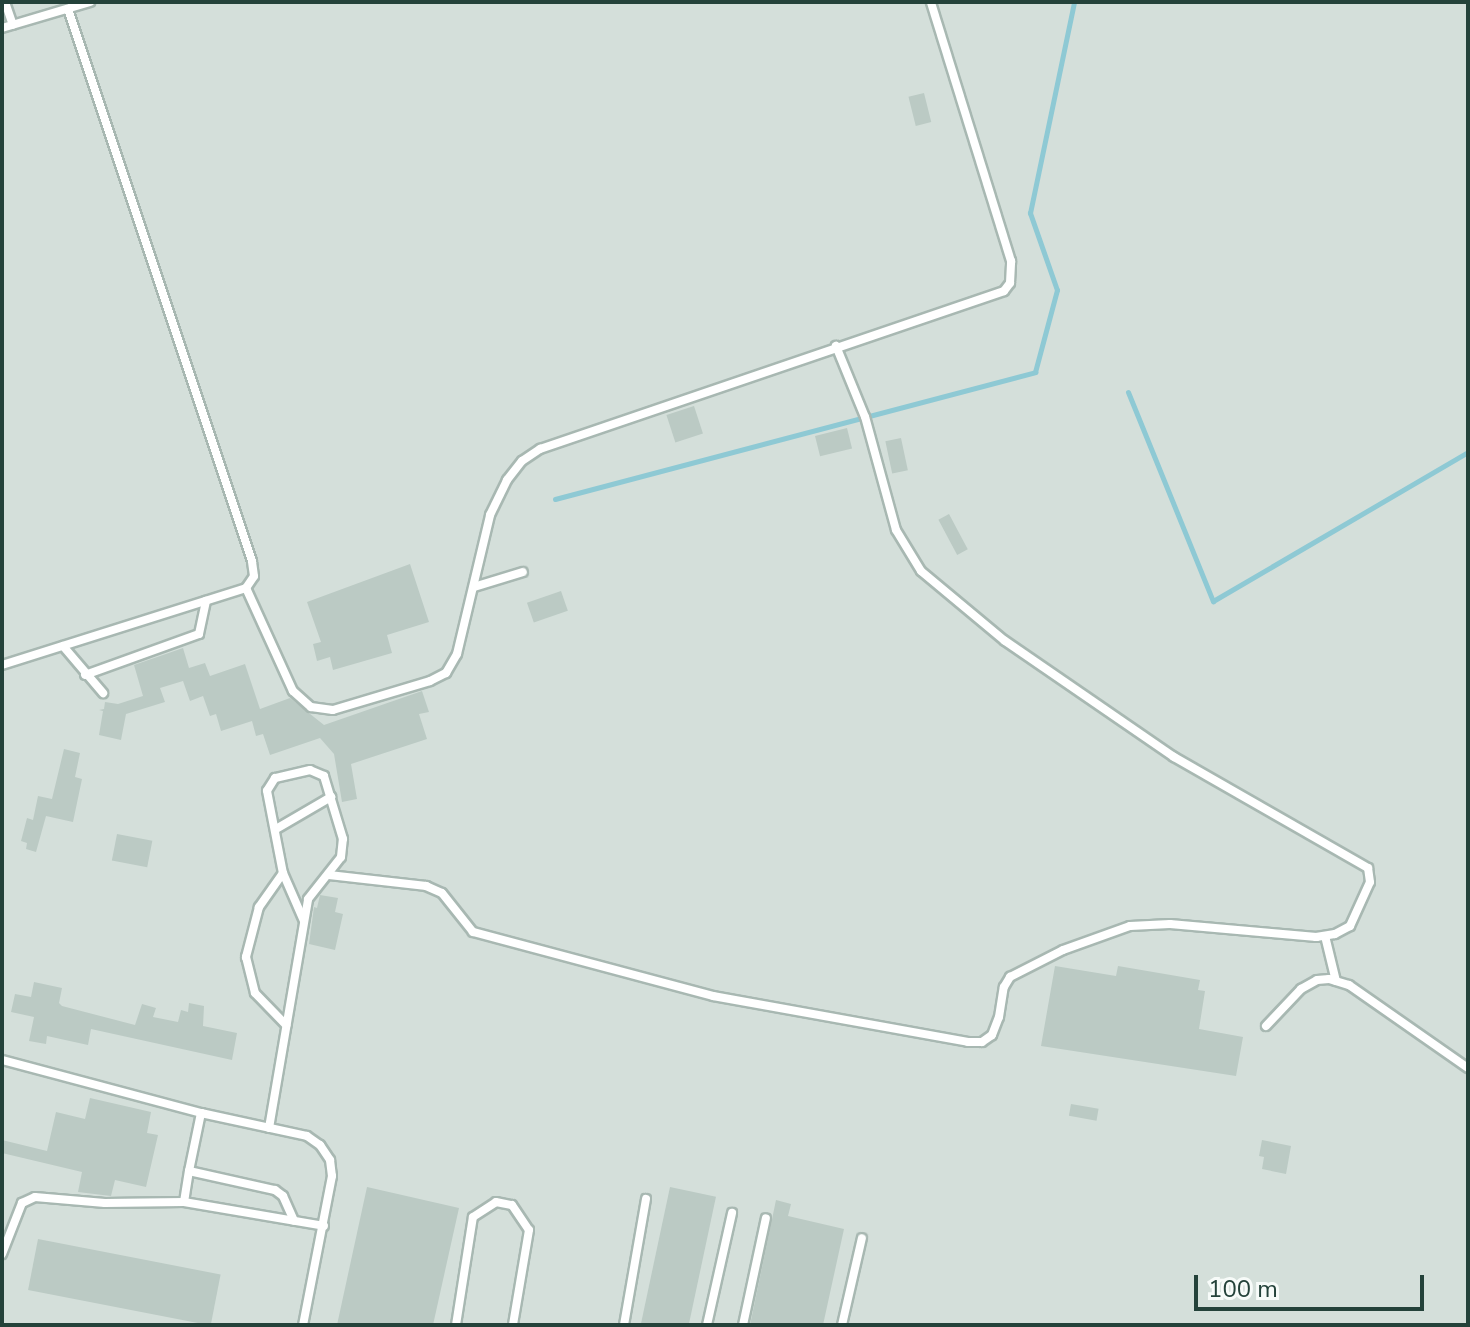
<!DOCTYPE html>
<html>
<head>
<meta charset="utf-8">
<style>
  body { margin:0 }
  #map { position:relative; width:1470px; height:1327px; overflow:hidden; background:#e6efeb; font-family:"Nunito Sans",sans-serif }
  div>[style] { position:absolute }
  .built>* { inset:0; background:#d4dfda; transform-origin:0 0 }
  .stream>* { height:5px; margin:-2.5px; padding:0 2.5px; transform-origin:2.5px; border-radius:2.5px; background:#8ec9d4 }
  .building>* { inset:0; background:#bbcac4; transform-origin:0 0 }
  .roads { filter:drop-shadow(2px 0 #a8b8b2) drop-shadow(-2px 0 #a8b8b2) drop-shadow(0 2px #a8b8b2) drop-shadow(0 -2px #a8b8b2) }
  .service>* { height:8px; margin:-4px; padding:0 4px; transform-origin:4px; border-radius:4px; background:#fff }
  span { translate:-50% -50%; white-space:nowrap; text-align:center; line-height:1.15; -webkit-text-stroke:6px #f7fbf9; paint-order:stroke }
  .frame { position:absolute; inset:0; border:4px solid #24423a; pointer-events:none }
  .scale { position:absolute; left:1194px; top:1275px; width:230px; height:36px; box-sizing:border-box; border:4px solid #24423a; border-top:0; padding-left:10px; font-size:24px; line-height:28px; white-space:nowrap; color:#24423a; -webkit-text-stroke:6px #f7fbf9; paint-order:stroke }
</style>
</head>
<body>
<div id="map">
  <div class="built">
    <div style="left:2px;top:2px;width:1466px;height:1323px"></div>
  </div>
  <div class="stream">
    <div style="left:1128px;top:392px;width:226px;rotate:67.9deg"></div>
    <div style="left:1213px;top:601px;width:295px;rotate:-30.3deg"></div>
    <div style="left:555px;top:499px;width:497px;rotate:-14.8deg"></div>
    <div style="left:1035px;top:372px;width:85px;rotate:-75deg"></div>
    <div style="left:1057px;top:290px;width:82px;rotate:-109.3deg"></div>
    <div style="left:1030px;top:213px;width:216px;rotate:-78.2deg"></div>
  </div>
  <div class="building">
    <div style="left:924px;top:93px;width:30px;height:16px;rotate:76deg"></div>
    <div style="left:694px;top:406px;width:29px;height:29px;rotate:72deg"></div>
    <div style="left:847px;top:428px;width:21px;height:33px;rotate:76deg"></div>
    <div style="left:901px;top:438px;width:33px;height:16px;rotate:78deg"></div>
    <div style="left:949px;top:514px;width:40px;height:12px;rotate:62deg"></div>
    <div style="clip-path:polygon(410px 564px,429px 622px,387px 635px,392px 653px,333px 670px,330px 657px,317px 661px,313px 644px,321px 642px,307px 602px)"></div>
    <div style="left:561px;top:591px;width:21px;height:36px;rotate:71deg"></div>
    <div style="clip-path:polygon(183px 648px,189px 668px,205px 663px,210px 676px,245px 664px,260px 709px,290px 698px,324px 725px,422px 691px,429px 712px,419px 714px,427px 739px,351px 764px,357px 799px,342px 802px,334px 754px,320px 738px,270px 755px,263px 734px,256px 736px,252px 721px,221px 731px,216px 714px,210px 716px,203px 696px,190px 701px,183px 681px,160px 688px,165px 702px,126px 714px,121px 740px,99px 735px,103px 711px,99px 710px,104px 709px,105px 702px,118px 704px,143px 696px,134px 665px)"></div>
    <div style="clip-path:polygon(64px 749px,80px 753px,75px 777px,82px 779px,73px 822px,46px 816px,36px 852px,26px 849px,27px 843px,21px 841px,27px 818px,33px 820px,38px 796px,52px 799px)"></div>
    <div style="left:117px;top:834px;width:36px;height:27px;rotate:11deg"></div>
    <div style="clip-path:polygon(320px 895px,338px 898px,335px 912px,343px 914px,335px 950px,309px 944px,314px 907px,317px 908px)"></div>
    <div style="clip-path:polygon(1055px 966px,1116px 976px,1118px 966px,1200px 980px,1198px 990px,1205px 991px,1199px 1029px,1243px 1037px,1236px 1076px,1041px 1046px)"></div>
    <div style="clip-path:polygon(34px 982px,62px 988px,59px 1003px,62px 1006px,135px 1025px,142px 1004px,156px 1008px,153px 1017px,178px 1022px,181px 1010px,188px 1012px,189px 1003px,204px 1006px,203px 1026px,237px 1033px,232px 1060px,91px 1029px,88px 1045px,47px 1036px,46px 1044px,29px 1041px,34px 1017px,11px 1012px,15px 994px,31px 997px)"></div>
    <div style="clip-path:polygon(90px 1098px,151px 1112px,147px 1133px,158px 1135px,146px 1187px,115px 1180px,111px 1196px,78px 1192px,82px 1172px,2px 1153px,2px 1140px,47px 1151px,56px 1112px,85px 1119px)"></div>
    <div style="left:1071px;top:1104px;width:28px;height:12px;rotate:10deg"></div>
    <div style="clip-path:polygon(1262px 1140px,1291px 1146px,1286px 1174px,1262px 1169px,1264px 1157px,1259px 1156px)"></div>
    <div style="clip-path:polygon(367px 1187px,459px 1208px,433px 1325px,337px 1325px)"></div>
    <div style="left:670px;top:1187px;width:47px;height:141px;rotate:12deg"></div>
    <div style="clip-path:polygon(776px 1200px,791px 1204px,788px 1216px,844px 1229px,823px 1325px,750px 1325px)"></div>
    <div style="left:38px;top:1239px;width:186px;height:52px;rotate:11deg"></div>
  </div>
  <div class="roads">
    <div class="service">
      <div style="left:5px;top:2px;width:24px;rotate:71deg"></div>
      <div style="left:2px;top:28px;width:92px;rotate:-16.5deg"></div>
      <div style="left:474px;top:587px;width:51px;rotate:-17deg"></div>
      <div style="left:246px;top:588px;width:113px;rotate:65.5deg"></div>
      <div style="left:293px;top:691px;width:24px;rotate:42deg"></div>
      <div style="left:311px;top:707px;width:22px;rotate:8deg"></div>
      <div style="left:333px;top:710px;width:101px;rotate:-16.6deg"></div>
      <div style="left:430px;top:681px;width:18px;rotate:-27deg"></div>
      <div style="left:446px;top:673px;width:22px;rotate:-60deg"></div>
      <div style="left:457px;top:654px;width:143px;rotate:-76.6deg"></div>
      <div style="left:490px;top:515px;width:39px;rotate:-64deg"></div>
      <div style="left:507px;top:480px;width:24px;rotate:-52deg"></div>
      <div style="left:522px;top:461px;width:22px;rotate:-34deg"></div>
      <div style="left:540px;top:449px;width:490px;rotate:-18.8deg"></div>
      <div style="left:1004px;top:291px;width:10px;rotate:-53deg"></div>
      <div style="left:1010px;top:283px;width:22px;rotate:-87deg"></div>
      <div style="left:1011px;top:261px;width:271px;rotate:-107.2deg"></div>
      <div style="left:63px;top:646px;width:62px;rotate:49.6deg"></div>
      <div style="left:2px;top:665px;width:256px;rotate:-17.5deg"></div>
      <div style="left:246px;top:588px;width:14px;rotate:-56deg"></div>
      <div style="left:254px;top:576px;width:15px;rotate:-98deg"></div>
      <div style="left:252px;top:561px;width:582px;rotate:-108.43deg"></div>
      <div style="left:85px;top:675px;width:121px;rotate:-19.8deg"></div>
      <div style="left:199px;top:634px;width:34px;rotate:-78deg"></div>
      <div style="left:276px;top:829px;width:64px;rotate:-30.2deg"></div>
      <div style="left:283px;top:873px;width:42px;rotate:125.2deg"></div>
      <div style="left:259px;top:907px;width:52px;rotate:104.6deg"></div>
      <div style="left:246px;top:957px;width:37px;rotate:76deg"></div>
      <div style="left:255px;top:993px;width:45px;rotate:45.9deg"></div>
      <div style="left:329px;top:875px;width:98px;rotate:6.5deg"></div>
      <div style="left:426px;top:886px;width:17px;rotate:24deg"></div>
      <div style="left:442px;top:893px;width:50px;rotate:51.5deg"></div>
      <div style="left:473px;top:932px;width:248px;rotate:14.9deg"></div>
      <div style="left:713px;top:996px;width:259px;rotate:10.2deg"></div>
      <div style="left:968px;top:1042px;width:14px"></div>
      <div style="left:982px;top:1042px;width:12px;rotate:-35deg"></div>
      <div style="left:992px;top:1035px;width:19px;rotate:-69deg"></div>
      <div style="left:999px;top:1017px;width:30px;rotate:-81deg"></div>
      <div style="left:1004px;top:987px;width:12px;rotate:-59deg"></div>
      <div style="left:1010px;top:977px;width:59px;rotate:-27deg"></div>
      <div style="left:1063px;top:950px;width:71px;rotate:-19.7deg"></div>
      <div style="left:1130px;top:926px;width:40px;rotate:-2.9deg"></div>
      <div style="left:1170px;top:924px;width:147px;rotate:5.1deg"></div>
      <div style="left:1316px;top:937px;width:19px;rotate:-9deg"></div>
      <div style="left:1335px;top:934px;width:17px;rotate:-28deg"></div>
      <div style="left:1350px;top:926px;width:48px;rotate:-65.6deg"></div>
      <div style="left:1370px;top:882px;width:14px;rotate:-98deg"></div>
      <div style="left:1368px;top:868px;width:224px;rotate:-150.2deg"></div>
      <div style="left:1174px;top:757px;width:205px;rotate:-145.5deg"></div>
      <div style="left:1005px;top:641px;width:109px;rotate:-140.2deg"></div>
      <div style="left:921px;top:571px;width:48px;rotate:-121.4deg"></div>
      <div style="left:896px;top:530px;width:117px;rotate:-105.3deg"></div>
      <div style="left:865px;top:417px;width:77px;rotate:-112.2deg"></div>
      <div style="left:1325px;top:936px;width:46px;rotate:76.3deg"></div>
      <div style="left:1266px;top:1026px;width:51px;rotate:-46.6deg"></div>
      <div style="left:1301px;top:989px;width:18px;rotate:-29deg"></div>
      <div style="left:1317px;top:980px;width:12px;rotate:-5deg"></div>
      <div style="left:1329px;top:979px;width:21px;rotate:17deg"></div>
      <div style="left:1349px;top:985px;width:145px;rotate:34.9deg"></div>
      <div style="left:2px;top:1060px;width:206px;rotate:14.9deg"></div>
      <div style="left:201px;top:1113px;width:108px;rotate:12.2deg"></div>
      <div style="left:307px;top:1136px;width:16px;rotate:35deg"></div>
      <div style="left:320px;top:1145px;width:18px;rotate:56deg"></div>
      <div style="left:330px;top:1160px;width:16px;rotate:83deg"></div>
      <div style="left:332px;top:1176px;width:152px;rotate:101deg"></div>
      <div style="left:201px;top:1113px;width:59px;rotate:101.7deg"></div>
      <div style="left:189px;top:1171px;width:88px;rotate:12.5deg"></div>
      <div style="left:275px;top:1190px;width:10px;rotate:37deg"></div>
      <div style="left:283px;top:1196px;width:27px;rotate:66deg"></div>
      <div style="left:269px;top:1128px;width:232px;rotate:-80.3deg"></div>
      <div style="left:308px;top:899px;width:53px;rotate:-51.8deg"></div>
      <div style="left:341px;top:857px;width:18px;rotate:-84deg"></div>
      <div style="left:343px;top:839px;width:66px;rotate:-106.8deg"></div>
      <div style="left:324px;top:776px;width:15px;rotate:-157deg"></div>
      <div style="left:310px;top:770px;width:36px;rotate:167deg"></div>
      <div style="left:275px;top:778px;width:15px;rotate:122deg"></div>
      <div style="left:267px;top:791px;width:84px;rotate:79deg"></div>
      <div style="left:283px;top:873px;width:52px;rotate:66.4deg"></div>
      <div style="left:184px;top:1202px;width:31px;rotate:-81deg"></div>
      <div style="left:2px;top:1254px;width:55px;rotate:-68.6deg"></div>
      <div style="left:22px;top:1203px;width:14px;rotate:-25deg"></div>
      <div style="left:35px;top:1197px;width:70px;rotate:4.9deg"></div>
      <div style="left:105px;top:1203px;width:79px;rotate:-0.7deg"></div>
      <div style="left:184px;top:1202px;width:142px;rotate:9.7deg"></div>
      <div style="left:456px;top:1325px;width:109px;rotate:-81.1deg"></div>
      <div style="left:473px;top:1217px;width:27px;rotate:-33deg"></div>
      <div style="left:496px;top:1202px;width:16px;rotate:11deg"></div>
      <div style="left:512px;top:1205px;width:30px;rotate:56deg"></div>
      <div style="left:529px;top:1230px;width:96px;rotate:99.6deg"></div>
      <div style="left:624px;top:1325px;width:128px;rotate:-80.1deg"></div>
      <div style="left:707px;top:1325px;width:115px;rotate:-77.4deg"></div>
      <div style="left:743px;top:1325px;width:109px;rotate:-77.9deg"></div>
      <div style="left:842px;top:1325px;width:89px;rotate:-77.1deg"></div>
    </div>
  </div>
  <div class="frame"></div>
  <div class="scale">100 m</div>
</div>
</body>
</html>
